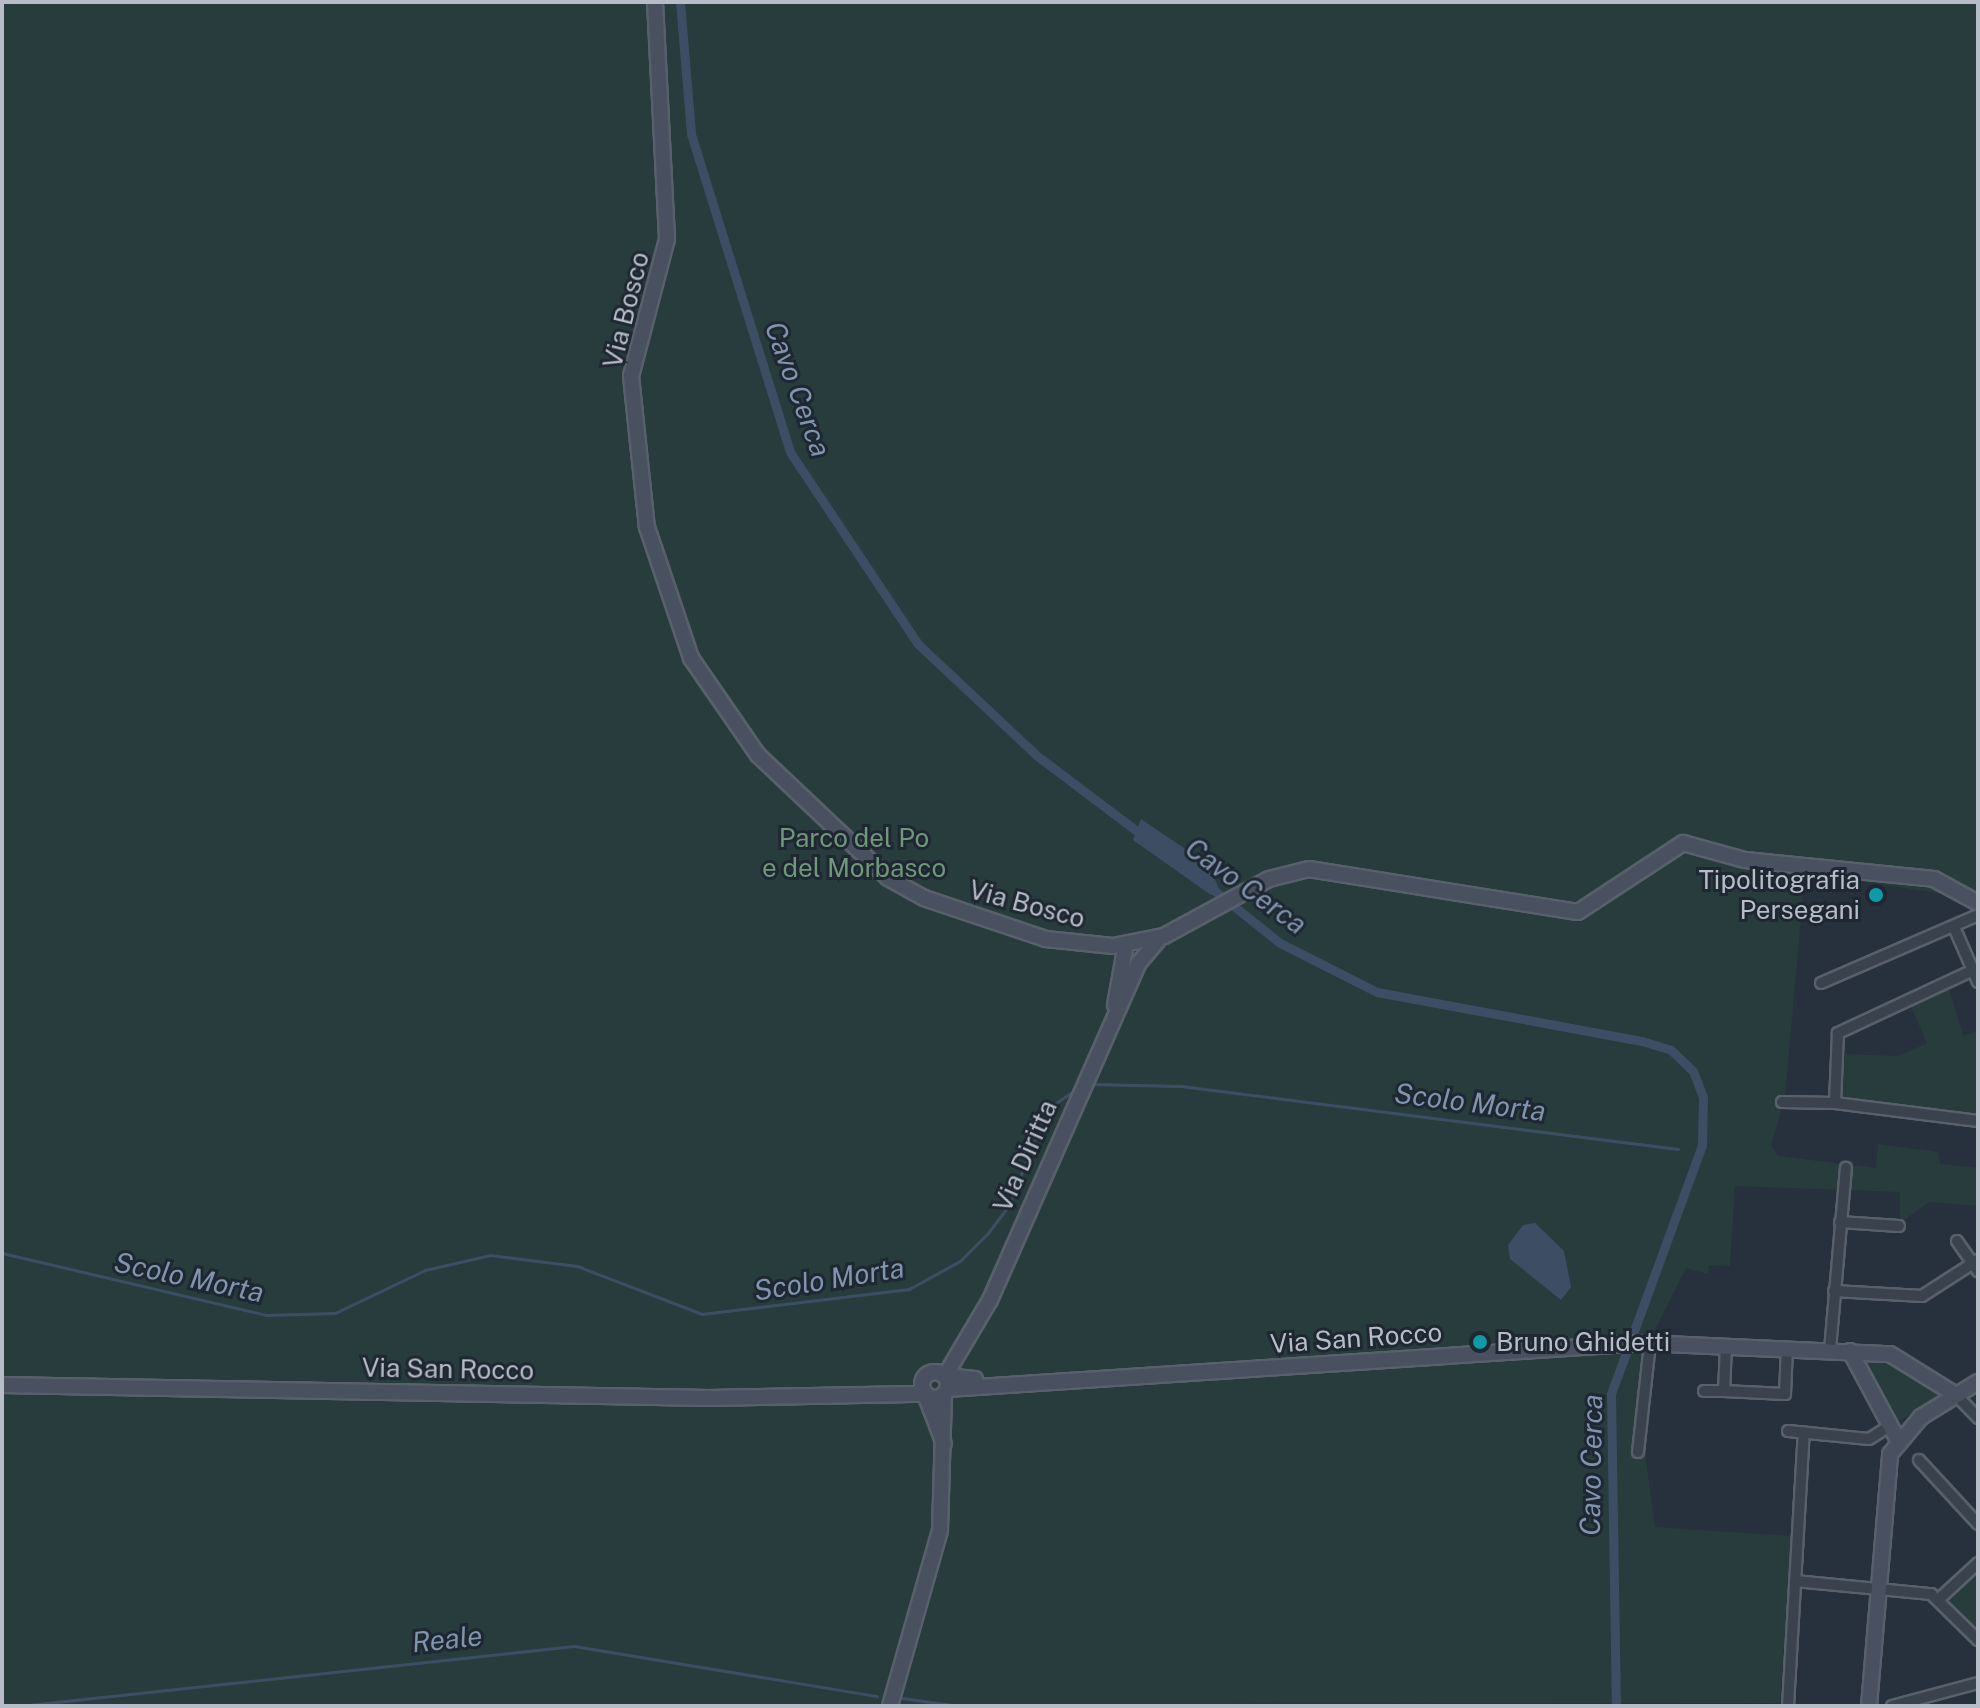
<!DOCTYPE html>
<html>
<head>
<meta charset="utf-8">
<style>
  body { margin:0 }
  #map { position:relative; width:1980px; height:1708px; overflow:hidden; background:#27303d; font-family:"Public Sans",sans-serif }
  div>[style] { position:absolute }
  .green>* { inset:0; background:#283c3e }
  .water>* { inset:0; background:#3d4e64 }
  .stream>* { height:3px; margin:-1.5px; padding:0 1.5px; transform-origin:1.5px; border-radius:1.5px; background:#3d4e64 }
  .canal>* { height:9px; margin:-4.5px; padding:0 4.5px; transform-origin:4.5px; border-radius:4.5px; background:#3d4e64 }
  .roads { filter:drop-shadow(2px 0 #58606b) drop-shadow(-2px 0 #58606b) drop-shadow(0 2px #58606b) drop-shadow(0 -2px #58606b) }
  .street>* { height:10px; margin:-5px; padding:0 5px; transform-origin:5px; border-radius:5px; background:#3a424d }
  .secondary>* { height:14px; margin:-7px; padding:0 7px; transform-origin:7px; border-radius:7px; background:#495160 }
  .secondary>.ring { margin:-7px; padding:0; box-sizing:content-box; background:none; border:14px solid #495160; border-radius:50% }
  .dots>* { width:22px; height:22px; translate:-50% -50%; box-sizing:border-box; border:4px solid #1f2732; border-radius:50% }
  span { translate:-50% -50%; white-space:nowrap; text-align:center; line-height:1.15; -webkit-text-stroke:6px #1f2732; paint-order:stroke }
  .street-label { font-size:26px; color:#b6bdc8 }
  .park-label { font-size:26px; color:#6f9779 }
  .poi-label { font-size:26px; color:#b6bdc8 }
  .right { translate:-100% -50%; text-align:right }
  .left { translate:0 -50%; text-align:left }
  .water-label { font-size:28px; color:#8094ad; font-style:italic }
  .frame { position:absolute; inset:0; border:4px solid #b6bdc8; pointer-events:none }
</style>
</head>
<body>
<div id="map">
  <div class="green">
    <div style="clip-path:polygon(2px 2px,1978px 2px,1978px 899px,1805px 873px,1785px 1097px,1771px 1145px,1778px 1156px,1876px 1168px,1878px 1144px,1938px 1152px,1940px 1164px,1978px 1168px,1978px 1206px,1929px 1202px,1900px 1223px,1900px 1192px,1735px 1186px,1730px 1266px,1709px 1265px,1708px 1274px,1686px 1268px,1652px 1336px,1646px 1459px,1655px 1527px,1791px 1536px,1780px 1703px,2px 1706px)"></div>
    <div style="clip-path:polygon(1949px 988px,1963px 1036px,1978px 1031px,1978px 1116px,1841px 1098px,1842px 1054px,1899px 1056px,1927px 1043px,1910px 1005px)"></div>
    <div style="clip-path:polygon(1865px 1358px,1913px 1372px,1936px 1387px,1938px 1398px,1899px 1421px)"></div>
    <div style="clip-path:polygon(1978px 1569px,1978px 1629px,1976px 1630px,1945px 1600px)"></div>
  </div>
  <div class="water">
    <div style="clip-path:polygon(1141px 819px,1209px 865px,1218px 887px,1211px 895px,1133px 840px)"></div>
    <div style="clip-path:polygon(1535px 1223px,1564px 1251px,1571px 1287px,1561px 1300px,1510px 1259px,1508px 1245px,1523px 1225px)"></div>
  </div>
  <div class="stream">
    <div style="left:1090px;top:1084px;width:91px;rotate:1.3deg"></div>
    <div style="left:1181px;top:1086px;width:501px;rotate:7.22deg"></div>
    <div style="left:2px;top:1253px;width:271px;rotate:13.2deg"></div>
    <div style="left:266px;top:1315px;width:69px;rotate:-1.7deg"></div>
    <div style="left:335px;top:1313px;width:100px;rotate:-25.5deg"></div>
    <div style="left:425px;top:1270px;width:67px;rotate:-13deg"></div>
    <div style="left:490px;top:1255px;width:88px;rotate:7.2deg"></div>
    <div style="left:577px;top:1266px;width:134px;rotate:21deg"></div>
    <div style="left:702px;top:1314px;width:209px;rotate:-6.9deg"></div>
    <div style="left:909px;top:1289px;width:58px;rotate:-28.8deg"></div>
    <div style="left:960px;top:1261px;width:40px;rotate:-45deg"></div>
    <div style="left:988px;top:1233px;width:35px;rotate:-53deg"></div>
    <div style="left:1009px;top:1205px;width:102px;rotate:-68.7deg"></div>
    <div style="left:1046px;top:1110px;width:40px;rotate:-34.9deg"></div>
    <div style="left:902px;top:1698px;width:58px;rotate:8deg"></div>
    <div style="left:19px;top:1706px;width:558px;rotate:-6.17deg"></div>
    <div style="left:574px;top:1646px;width:307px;rotate:9.4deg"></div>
  </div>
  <div class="canal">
    <div style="left:680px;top:2px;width:132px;rotate:85.2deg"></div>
    <div style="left:691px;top:134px;width:333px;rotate:72.7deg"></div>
    <div style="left:790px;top:452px;width:231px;rotate:56.3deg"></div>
    <div style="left:918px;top:644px;width:162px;rotate:43.2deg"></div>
    <div style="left:1036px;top:755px;width:138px;rotate:37deg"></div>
    <div style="left:1205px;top:883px;width:96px;rotate:38.7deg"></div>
    <div style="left:1280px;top:943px;width:109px;rotate:26.8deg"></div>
    <div style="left:1377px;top:992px;width:269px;rotate:10.5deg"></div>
    <div style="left:1642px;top:1041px;width:30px;rotate:17deg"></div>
    <div style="left:1671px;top:1050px;width:30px;rotate:44deg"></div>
    <div style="left:1693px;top:1071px;width:28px;rotate:69deg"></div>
    <div style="left:1703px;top:1097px;width:48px;rotate:91.2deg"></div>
    <div style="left:1702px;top:1145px;width:265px;rotate:110.1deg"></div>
    <div style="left:1611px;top:1394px;width:312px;rotate:89.1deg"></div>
  </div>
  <div class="roads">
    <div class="street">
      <div style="left:1954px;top:927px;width:60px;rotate:66.4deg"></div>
      <div style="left:1969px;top:972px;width:145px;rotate:155deg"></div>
      <div style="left:1838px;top:1033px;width:70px;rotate:92.5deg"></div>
      <div style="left:1835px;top:1103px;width:144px;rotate:7.2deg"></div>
      <div style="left:1821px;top:983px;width:171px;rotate:-23.4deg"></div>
      <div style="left:1782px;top:1102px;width:53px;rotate:1.1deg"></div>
      <div style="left:1840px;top:1222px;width:59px;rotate:3.9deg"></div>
      <div style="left:1957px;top:1241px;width:37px;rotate:55deg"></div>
      <div style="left:1834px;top:1291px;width:88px;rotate:3.3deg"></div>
      <div style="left:1922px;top:1296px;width:67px;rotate:-32.7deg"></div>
      <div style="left:1726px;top:1346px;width:45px;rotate:92.5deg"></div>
      <div style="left:1724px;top:1391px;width:61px;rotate:2.8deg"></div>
      <div style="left:1785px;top:1394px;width:46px;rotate:-87.5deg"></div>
      <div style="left:1830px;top:1350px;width:183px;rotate:-85deg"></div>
      <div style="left:1704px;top:1391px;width:20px"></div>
      <div style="left:1956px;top:1395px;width:32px;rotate:46deg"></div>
      <div style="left:1788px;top:1431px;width:81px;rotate:5.6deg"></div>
      <div style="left:1869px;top:1439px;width:25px;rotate:-32deg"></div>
      <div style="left:1638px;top:1452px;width:110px;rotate:-83.7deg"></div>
      <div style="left:1919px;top:1460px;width:87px;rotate:47.3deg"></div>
      <div style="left:1795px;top:1581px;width:137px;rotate:5.5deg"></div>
      <div style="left:1931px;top:1594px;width:66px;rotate:44.4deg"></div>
      <div style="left:1938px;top:1600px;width:54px;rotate:-42.8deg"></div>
      <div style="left:1788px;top:1706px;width:274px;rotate:-86.7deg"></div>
      <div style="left:1892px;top:1706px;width:89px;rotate:-15deg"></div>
    </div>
    <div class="secondary">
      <div style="left:655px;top:2px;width:237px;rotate:87.1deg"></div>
      <div style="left:667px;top:239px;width:142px;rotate:104.7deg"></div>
      <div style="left:631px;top:376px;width:152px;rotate:84deg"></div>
      <div style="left:647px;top:527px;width:138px;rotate:71.4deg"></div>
      <div style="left:691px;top:658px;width:118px;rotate:55.4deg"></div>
      <div style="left:758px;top:755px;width:179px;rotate:43.4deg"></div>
      <div style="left:888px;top:878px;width:41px;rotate:29.1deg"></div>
      <div style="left:924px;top:898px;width:129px;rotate:18.6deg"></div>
      <div style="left:1046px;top:939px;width:67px;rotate:6deg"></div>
      <div style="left:1113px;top:946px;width:52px;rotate:-11.1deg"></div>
      <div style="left:1164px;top:936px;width:119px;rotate:-28.5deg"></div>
      <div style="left:1269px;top:879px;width:41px;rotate:-14deg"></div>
      <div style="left:1309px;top:869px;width:272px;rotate:9.1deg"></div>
      <div style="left:1578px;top:912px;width:126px;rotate:-33.3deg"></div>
      <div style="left:1683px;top:843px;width:64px;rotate:15.3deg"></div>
      <div style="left:1745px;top:860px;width:190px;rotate:5.7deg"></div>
      <div style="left:1934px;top:879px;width:50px;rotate:28.6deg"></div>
      <div style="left:1115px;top:1005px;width:62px;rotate:-79.8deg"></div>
      <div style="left:1850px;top:1351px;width:101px;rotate:61.7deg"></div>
      <div class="ring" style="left:922px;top:1372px;width:12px;height:12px"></div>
      <div style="left:975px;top:1379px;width:30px;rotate:-174deg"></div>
      <div style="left:945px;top:1376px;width:88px;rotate:-59.4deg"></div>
      <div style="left:990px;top:1300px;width:367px;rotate:-66.2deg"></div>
      <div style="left:1138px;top:964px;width:31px;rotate:-50deg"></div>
      <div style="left:2px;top:1385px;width:707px;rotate:1.05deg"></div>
      <div style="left:709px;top:1398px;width:216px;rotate:-1.1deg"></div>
      <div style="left:925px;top:1394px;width:53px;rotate:69.2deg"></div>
      <div style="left:947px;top:1389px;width:699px;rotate:-3.78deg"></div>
      <div style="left:1644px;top:1343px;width:246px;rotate:2.6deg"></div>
      <div style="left:1890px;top:1354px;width:78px;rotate:31.8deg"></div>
      <div style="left:890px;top:1706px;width:183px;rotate:-74.1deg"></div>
      <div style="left:940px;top:1530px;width:136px;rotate:-88.3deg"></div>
      <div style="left:1869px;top:1706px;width:253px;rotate:-85.2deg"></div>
      <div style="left:1890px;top:1454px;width:48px;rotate:-50deg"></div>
      <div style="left:1921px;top:1417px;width:67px;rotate:-31.6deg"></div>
    </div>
  </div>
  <div class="dots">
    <div style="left:1876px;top:895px;background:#0f9aa8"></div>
    <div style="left:1480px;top:1342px;background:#0f9aa8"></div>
  </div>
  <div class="street-label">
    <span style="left:626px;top:310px;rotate:-76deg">Via Bosco</span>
    <span style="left:1027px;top:904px;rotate:15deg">Via Bosco</span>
    <span style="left:1025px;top:1156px;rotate:-66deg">Via Diritta</span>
    <span style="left:1356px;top:1338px;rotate:-4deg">Via San Rocco</span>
    <span style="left:448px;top:1369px;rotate:1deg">Via San Rocco</span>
  </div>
  <div class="park-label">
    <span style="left:854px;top:853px">Parco del Po<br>e del Morbasco</span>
  </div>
  <div class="poi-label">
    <span class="right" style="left:1860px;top:895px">Tipolitografia<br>Persegani</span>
    <span class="left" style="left:1496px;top:1342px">Bruno Ghidetti</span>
  </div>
  <div class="water-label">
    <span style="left:798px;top:389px;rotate:70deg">Cavo Cerca</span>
    <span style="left:1246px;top:886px;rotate:36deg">Cavo Cerca</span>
    <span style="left:1470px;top:1102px;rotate:7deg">Scolo Morta</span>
    <span style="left:189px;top:1277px;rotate:12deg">Scolo Morta</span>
    <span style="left:829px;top:1279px;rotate:-9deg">Scolo Morta</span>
    <span style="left:1591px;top:1465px;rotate:-89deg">Cavo Cerca</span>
    <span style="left:447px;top:1639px;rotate:-6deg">Reale</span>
  </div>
  <div class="frame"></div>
</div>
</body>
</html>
